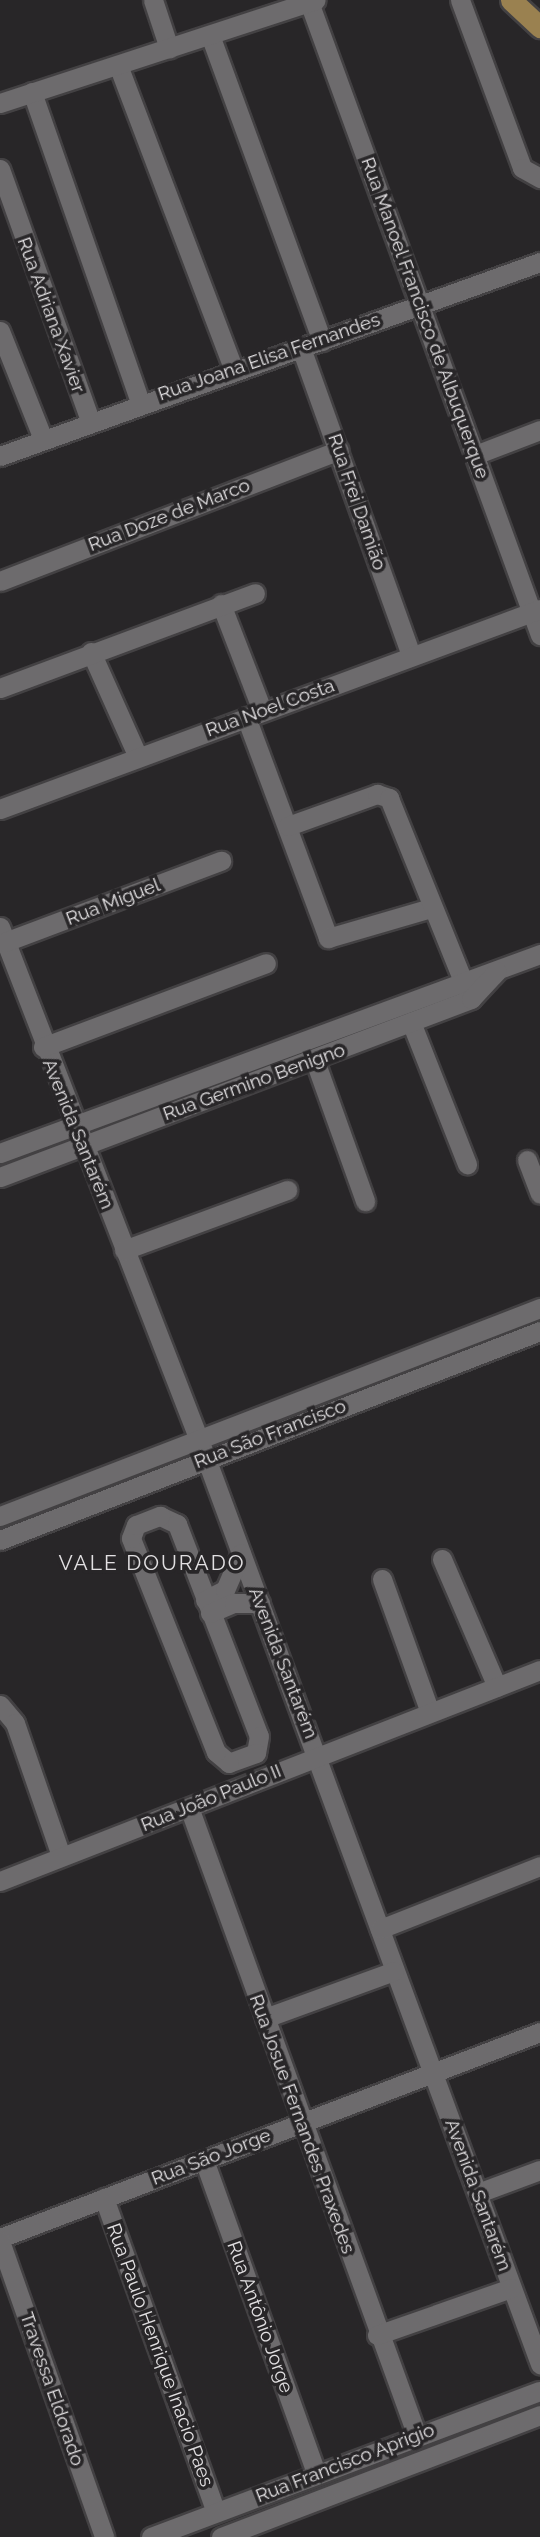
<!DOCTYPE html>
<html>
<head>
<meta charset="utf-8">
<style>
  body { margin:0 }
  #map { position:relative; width:540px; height:2537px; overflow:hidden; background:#282628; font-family:Raleway,sans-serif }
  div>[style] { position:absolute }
  .roads { filter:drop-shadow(2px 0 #434143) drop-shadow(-2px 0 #434143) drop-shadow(0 2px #434143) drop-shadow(0 -2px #434143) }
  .minor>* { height:19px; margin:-9.5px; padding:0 9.5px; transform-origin:9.5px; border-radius:9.5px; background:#6d6b6d }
  .major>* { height:21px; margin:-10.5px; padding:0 10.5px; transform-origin:10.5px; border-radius:10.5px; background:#9a8150 }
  span { translate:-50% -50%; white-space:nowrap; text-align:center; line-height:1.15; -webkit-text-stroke:7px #282628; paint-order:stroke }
  .street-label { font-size:19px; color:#e2e0e2 }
  .neighbourhood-label { font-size:21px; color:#e2e0e2; letter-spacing:2px }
</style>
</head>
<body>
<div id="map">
  <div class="roads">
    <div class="minor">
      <div style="left:153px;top:0;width:51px;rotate:71.6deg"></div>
      <div style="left:460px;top:0;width:179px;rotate:69.7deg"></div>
      <div style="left:522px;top:168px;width:21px;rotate:29deg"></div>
      <div style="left:309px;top:2px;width:674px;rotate:69.95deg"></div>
      <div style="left:210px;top:35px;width:326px;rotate:69.9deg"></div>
      <div style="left:118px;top:65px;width:326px;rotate:69.2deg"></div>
      <div style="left:32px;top:92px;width:329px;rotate:70.8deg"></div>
      <div style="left:0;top:103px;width:332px;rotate:-18.1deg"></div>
      <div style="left:0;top:169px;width:268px;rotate:70.3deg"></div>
      <div style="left:0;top:331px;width:116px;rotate:68.3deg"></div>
      <div style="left:301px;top:348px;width:327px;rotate:70.3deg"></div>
      <div style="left:475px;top:455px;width:70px;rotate:-21deg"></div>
      <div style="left:0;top:456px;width:574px;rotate:-19.76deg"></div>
      <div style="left:0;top:581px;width:363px;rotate:-21.1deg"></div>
      <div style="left:221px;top:604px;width:114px;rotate:68.9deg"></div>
      <div style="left:91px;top:652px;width:115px;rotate:65.9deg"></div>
      <div style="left:0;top:688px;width:272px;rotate:-20.4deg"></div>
      <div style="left:246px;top:717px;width:236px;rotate:69.6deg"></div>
      <div style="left:328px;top:938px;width:107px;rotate:-16.2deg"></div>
      <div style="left:0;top:809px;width:576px;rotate:-20.32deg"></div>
      <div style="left:288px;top:826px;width:95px;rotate:-19.8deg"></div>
      <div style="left:377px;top:794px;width:13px;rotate:18deg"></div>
      <div style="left:389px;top:798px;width:206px;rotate:68deg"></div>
      <div style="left:0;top:927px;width:570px;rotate:68.8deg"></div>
      <div style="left:206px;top:1458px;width:966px;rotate:69.76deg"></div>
      <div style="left:5px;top:942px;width:231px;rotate:-20.6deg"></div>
      <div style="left:411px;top:1022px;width:153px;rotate:68.5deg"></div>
      <div style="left:43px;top:1047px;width:238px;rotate:-20.6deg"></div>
      <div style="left:315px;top:1061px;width:149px;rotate:70.3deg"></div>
      <div style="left:0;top:1153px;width:576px;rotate:-20.23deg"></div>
      <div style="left:527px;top:1160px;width:36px;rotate:69deg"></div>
      <div style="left:0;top:1177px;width:504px;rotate:-20.7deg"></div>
      <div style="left:471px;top:999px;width:38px;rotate:-47deg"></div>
      <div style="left:124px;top:1250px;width:174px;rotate:-20.2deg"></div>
      <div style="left:0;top:1516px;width:579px;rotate:-21.07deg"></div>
      <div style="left:160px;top:1516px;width:19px;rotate:25deg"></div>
      <div style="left:177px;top:1524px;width:227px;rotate:68.9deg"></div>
      <div style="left:259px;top:1736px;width:17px;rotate:100deg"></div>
      <div style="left:256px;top:1753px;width:29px;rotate:160deg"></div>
      <div style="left:229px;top:1763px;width:17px;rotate:-140deg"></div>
      <div style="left:216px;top:1752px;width:230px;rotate:-111.7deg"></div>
      <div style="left:131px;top:1538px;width:14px;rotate:-69deg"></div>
      <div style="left:136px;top:1525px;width:26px;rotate:-21deg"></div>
      <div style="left:0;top:1540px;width:579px;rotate:-21.16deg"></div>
      <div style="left:442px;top:1559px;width:139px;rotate:66.7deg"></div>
      <div style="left:382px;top:1579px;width:141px;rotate:70.2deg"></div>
      <div style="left:205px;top:1600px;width:22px;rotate:-27deg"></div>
      <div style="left:225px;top:1590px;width:40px;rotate:-66.6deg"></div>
      <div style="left:210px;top:1613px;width:26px;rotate:-23deg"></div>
      <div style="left:234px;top:1603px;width:26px"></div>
      <div style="left:0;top:1705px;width:23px;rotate:50deg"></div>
      <div style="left:15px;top:1723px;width:141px;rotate:70.9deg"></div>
      <div style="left:190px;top:1810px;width:666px;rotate:70.07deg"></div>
      <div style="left:0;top:1881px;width:580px;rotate:-21.34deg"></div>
      <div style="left:380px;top:1929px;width:172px;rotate:-21.5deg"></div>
      <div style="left:265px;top:2018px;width:137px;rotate:-20deg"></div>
      <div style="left:204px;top:2160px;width:332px;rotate:70.3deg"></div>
      <div style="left:478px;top:2193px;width:66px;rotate:-20.4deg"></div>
      <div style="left:104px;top:2198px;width:333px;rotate:70.4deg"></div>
      <div style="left:0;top:2238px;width:578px;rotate:-20.88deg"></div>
      <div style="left:0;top:2241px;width:314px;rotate:70.6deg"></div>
      <div style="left:377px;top:2335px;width:142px;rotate:-19.3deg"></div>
      <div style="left:151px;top:2537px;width:415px;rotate:-20.6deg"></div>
      <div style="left:221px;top:2537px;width:342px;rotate:-20.9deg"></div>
    </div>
    <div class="major">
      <div style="left:511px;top:0;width:40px;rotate:43deg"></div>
    </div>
  </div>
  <div class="street-label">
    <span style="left:51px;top:315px;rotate:70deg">Rua Adriana Xavier</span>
    <span style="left:425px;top:318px;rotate:70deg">Rua Manoel Francisco de Albuquerque</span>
    <span style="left:269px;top:357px;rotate:-19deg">Rua Joana Elisa Fernandes</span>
    <span style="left:357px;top:502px;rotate:71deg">Rua Frei Damião</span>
    <span style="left:169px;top:515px;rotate:-21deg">Rua Doze de Marco</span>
    <span style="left:270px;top:708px;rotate:-20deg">Rua Noel Costa</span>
    <span style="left:113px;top:902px;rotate:-21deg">Rua Miguel</span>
    <span style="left:254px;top:1082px;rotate:-20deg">Rua Germino Benigno</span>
    <span style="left:78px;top:1134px;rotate:68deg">Avenida Santarém</span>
    <span style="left:270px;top:1434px;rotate:-21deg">Rua São Francisco</span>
    <span style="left:283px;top:1663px;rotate:69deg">Avenida Santarém</span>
    <span style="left:211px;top:1798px;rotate:-22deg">Rua João Paulo II</span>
    <span style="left:302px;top:2124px;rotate:70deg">Rua Josue Fernandes Praxedes</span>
    <span style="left:211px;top:2157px;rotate:-21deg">Rua São Jorge</span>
    <span style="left:478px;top:2195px;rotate:70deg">Avenida Santarém</span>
    <span style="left:260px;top:2317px;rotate:70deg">Rua Antônio Jorge</span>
    <span style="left:160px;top:2355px;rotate:70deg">Rua Paulo Henrique Inacio Paes</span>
    <span style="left:52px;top:2389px;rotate:71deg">Travessa Eldorado</span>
    <span style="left:345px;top:2463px;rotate:-21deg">Rua Francisco Aprigio</span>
  </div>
  <div class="neighbourhood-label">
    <span style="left:152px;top:1563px">VALE DOURADO</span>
  </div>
</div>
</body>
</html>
